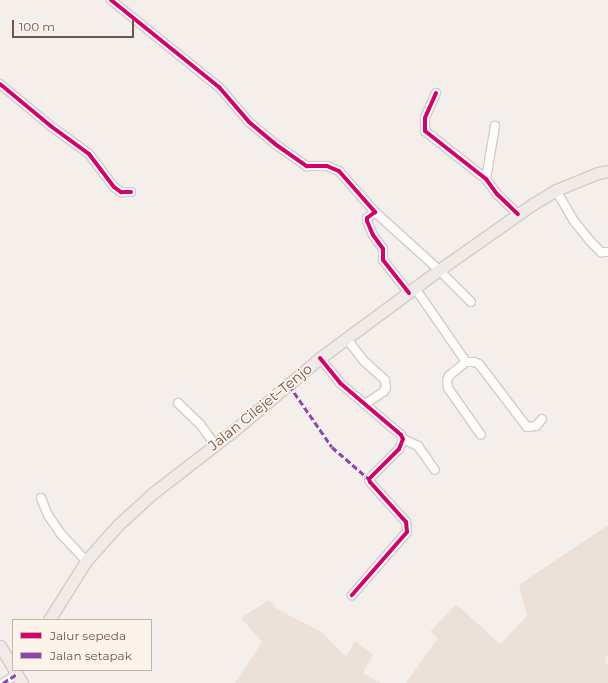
<!DOCTYPE html>
<html>
<head>
<meta charset="utf-8">
<style>
  body { margin:0 }
  #map { position:relative; width:608px; height:683px; overflow:hidden; background:#f4efea; font-family:Montserrat,sans-serif }
  div>[style] { position:absolute }
  .residential>* { inset:0; background:#ece1d8 }
  .roads { filter:drop-shadow(1px 0 #d3ccc8) drop-shadow(-1px 0 #d3ccc8) drop-shadow(0 1px #d3ccc8) drop-shadow(0 -1px #d3ccc8) }
  .minor>* { height:8px; margin:-4px; padding:0 4px; transform-origin:4px; border-radius:4px; background:#fdfdfc }
  .major>* { height:11px; margin:-5.5px; padding:0 5.5px; transform-origin:5.5px; border-radius:5.5px; background:#f0ebe6 }
  .quiet>* { height:3px; margin-top:-1.5px; transform-origin:0; background:repeating-linear-gradient(90deg,#8e44ad 0 6px,transparent 0 9px) }
  .cycleway>* { height:4px; margin:-2px; padding:0 2px; transform-origin:2px; border-radius:2px; background:#d6006c }
  span { translate:-50% -50%; white-space:nowrap; text-align:center; line-height:1.15; -webkit-text-stroke:3.5px #fcf3ea; paint-order:stroke }
  .street-label { font-size:14px; color:#6e564e }
  .legend { position:absolute; left:12px; top:619px; width:140px; height:52px; box-sizing:border-box; background:#fcf3ea; border:1px solid #c3b4ac; margin:0; padding:5px 7px; list-style:none; font-size:12px; color:#6e564e }
  .legend li { display:flex; align-items:center; gap:8px; height:20px }
  .legend b { width:20px; border:1px solid #c3b4ac }
  .scale { position:absolute; left:12px; top:20px; width:122px; height:18px; box-sizing:border-box; border:2px solid #6e564e; border-top:0; padding-left:5px; font-size:12px; line-height:14px; white-space:nowrap; color:#6e564e; -webkit-text-stroke:3px #fcf3ea; paint-order:stroke }
</style>
</head>
<body>
<div id="map">
  <div class="residential">
    <div style="clip-path:polygon(608px 525px,608px 653px,605px 661px,608px 666px,608px 683px,406px 683px,438px 638px,430px 632px,456px 604px,500px 644px,527px 616px,519px 585px)"></div>
    <div style="clip-path:polygon(269px 600px,277px 609px,322px 632px,346px 657px,355px 641px,373px 654px,363px 673px,381px 683px,235px 683px,262px 642px,241px 618px)"></div>
  </div>
  <div class="roads">
    <div class="minor">
      <div style="left:111px;top:0;width:139px;rotate:38.9deg"></div>
      <div style="left:219px;top:87px;width:46px;rotate:49.4deg"></div>
      <div style="left:249px;top:122px;width:34px;rotate:40deg"></div>
      <div style="left:275px;top:144px;width:39px;rotate:35deg"></div>
      <div style="left:307px;top:166px;width:20px"></div>
      <div style="left:327px;top:166px;width:13px;rotate:23deg"></div>
      <div style="left:339px;top:171px;width:55px;rotate:48.7deg"></div>
      <div style="left:375px;top:212px;width:10px;rotate:143deg"></div>
      <div style="left:367px;top:218px;width:3px;rotate:90deg"></div>
      <div style="left:367px;top:221px;width:15px;rotate:67deg"></div>
      <div style="left:373px;top:235px;width:17px;rotate:54deg"></div>
      <div style="left:383px;top:249px;width:11px;rotate:90deg"></div>
      <div style="left:383px;top:260px;width:42px;rotate:51.8deg"></div>
      <div style="left:0;top:84px;width:67px;rotate:39.6deg"></div>
      <div style="left:52px;top:127px;width:46px;rotate:36.1deg"></div>
      <div style="left:89px;top:154px;width:41px;rotate:52.9deg"></div>
      <div style="left:114px;top:187px;width:9px;rotate:36deg"></div>
      <div style="left:121px;top:192px;width:10px"></div>
      <div style="left:436px;top:93px;width:27px;rotate:114deg"></div>
      <div style="left:425px;top:118px;width:13px;rotate:90deg"></div>
      <div style="left:425px;top:131px;width:78px;rotate:38.2deg"></div>
      <div style="left:486px;top:179px;width:19px;rotate:54deg"></div>
      <div style="left:497px;top:194px;width:29px;rotate:44deg"></div>
      <div style="left:486px;top:179px;width:54px;rotate:-80.4deg"></div>
      <div style="left:556px;top:190px;width:36px;rotate:60deg"></div>
      <div style="left:574px;top:221px;width:26px;rotate:51deg"></div>
      <div style="left:590px;top:241px;width:16px;rotate:45deg"></div>
      <div style="left:601px;top:252px;width:7px"></div>
      <div style="left:375px;top:212px;width:86px;rotate:42.2deg"></div>
      <div style="left:439px;top:270px;width:45px;rotate:45deg"></div>
      <div style="left:415px;top:288px;width:90px;rotate:55.4deg"></div>
      <div style="left:466px;top:362px;width:22px;rotate:141deg"></div>
      <div style="left:449px;top:376px;width:5px;rotate:112deg"></div>
      <div style="left:447px;top:381px;width:7px;rotate:82deg"></div>
      <div style="left:448px;top:388px;width:57px;rotate:54.9deg"></div>
      <div style="left:346px;top:338px;width:29px;rotate:52deg"></div>
      <div style="left:364px;top:361px;width:28px;rotate:42deg"></div>
      <div style="left:385px;top:380px;width:8px;rotate:83deg"></div>
      <div style="left:386px;top:388px;width:5px;rotate:127deg"></div>
      <div style="left:383px;top:392px;width:22px;rotate:146deg"></div>
      <div style="left:320px;top:358px;width:32px;rotate:51deg"></div>
      <div style="left:340px;top:383px;width:80px;rotate:40.4deg"></div>
      <div style="left:401px;top:435px;width:4px;rotate:63deg"></div>
      <div style="left:403px;top:439px;width:11px;rotate:112deg"></div>
      <div style="left:399px;top:449px;width:42px;rotate:135deg"></div>
      <div style="left:369px;top:479px;width:3px;rotate:72deg"></div>
      <div style="left:370px;top:482px;width:54px;rotate:48deg"></div>
      <div style="left:406px;top:522px;width:10px;rotate:84deg"></div>
      <div style="left:407px;top:532px;width:84px;rotate:131.1deg"></div>
      <div style="left:466px;top:362px;width:8px"></div>
      <div style="left:474px;top:362px;width:5px;rotate:22deg"></div>
      <div style="left:479px;top:364px;width:79px;rotate:52.7deg"></div>
      <div style="left:527px;top:427px;width:9px;rotate:-6deg"></div>
      <div style="left:536px;top:426px;width:9px;rotate:-49deg"></div>
      <div style="left:178px;top:403px;width:30px;rotate:44deg"></div>
      <div style="left:200px;top:424px;width:26px;rotate:54deg"></div>
      <div style="left:403px;top:439px;width:17px;rotate:25deg"></div>
      <div style="left:418px;top:446px;width:29px;rotate:55deg"></div>
      <div style="left:41px;top:498px;width:18px;rotate:68deg"></div>
      <div style="left:48px;top:515px;width:23px;rotate:56deg"></div>
      <div style="left:61px;top:534px;width:37px;rotate:47deg"></div>
      <div style="left:3px;top:683px;width:17px;rotate:-33deg"></div>
    </div>
    <div class="major">
      <div style="left:49px;top:620px;width:70px;rotate:-57.9deg"></div>
      <div style="left:86px;top:561px;width:48px;rotate:-48.4deg"></div>
      <div style="left:118px;top:525px;width:47px;rotate:-42.4deg"></div>
      <div style="left:153px;top:493px;width:100px;rotate:-37.7deg"></div>
      <div style="left:232px;top:432px;width:115px;rotate:-40.1deg"></div>
      <div style="left:320px;top:358px;width:148px;rotate:-36.5deg"></div>
      <div style="left:439px;top:270px;width:115px;rotate:-35.1deg"></div>
      <div style="left:533px;top:204px;width:27px;rotate:-31deg"></div>
      <div style="left:556px;top:190px;width:45px;rotate:-22deg"></div>
      <div style="left:598px;top:173px;width:10px;rotate:-11deg"></div>
      <div style="left:0;top:646px;width:26px;rotate:59deg"></div>
      <div style="left:14px;top:670px;width:15px;rotate:58deg"></div>
    </div>
  </div>
  <div class="quiet">
    <div style="left:289px;top:385px;width:75px;rotate:55.3deg"></div>
    <div style="left:332px;top:447px;width:49px;rotate:40.9deg"></div>
    <div style="left:3px;top:683px;width:17px;rotate:-33deg"></div>
  </div>
  <div class="cycleway">
    <div style="left:111px;top:0;width:139px;rotate:38.9deg"></div>
    <div style="left:219px;top:87px;width:46px;rotate:49.4deg"></div>
    <div style="left:249px;top:122px;width:34px;rotate:40deg"></div>
    <div style="left:275px;top:144px;width:39px;rotate:35deg"></div>
    <div style="left:307px;top:166px;width:20px"></div>
    <div style="left:327px;top:166px;width:13px;rotate:23deg"></div>
    <div style="left:339px;top:171px;width:55px;rotate:48.7deg"></div>
    <div style="left:375px;top:212px;width:10px;rotate:143deg"></div>
    <div style="left:367px;top:218px;width:3px;rotate:90deg"></div>
    <div style="left:367px;top:221px;width:15px;rotate:67deg"></div>
    <div style="left:373px;top:235px;width:17px;rotate:54deg"></div>
    <div style="left:383px;top:249px;width:11px;rotate:90deg"></div>
    <div style="left:383px;top:260px;width:42px;rotate:51.8deg"></div>
    <div style="left:0;top:84px;width:67px;rotate:39.6deg"></div>
    <div style="left:52px;top:127px;width:46px;rotate:36.1deg"></div>
    <div style="left:89px;top:154px;width:41px;rotate:52.9deg"></div>
    <div style="left:114px;top:187px;width:9px;rotate:36deg"></div>
    <div style="left:121px;top:192px;width:10px"></div>
    <div style="left:436px;top:93px;width:27px;rotate:114deg"></div>
    <div style="left:425px;top:118px;width:13px;rotate:90deg"></div>
    <div style="left:425px;top:131px;width:78px;rotate:38.2deg"></div>
    <div style="left:486px;top:179px;width:19px;rotate:54deg"></div>
    <div style="left:497px;top:194px;width:29px;rotate:44deg"></div>
    <div style="left:320px;top:358px;width:32px;rotate:51deg"></div>
    <div style="left:340px;top:383px;width:80px;rotate:40.4deg"></div>
    <div style="left:401px;top:435px;width:4px;rotate:63deg"></div>
    <div style="left:403px;top:439px;width:11px;rotate:112deg"></div>
    <div style="left:399px;top:449px;width:42px;rotate:135deg"></div>
    <div style="left:369px;top:479px;width:3px;rotate:72deg"></div>
    <div style="left:370px;top:482px;width:54px;rotate:48deg"></div>
    <div style="left:406px;top:522px;width:10px;rotate:84deg"></div>
    <div style="left:407px;top:532px;width:84px;rotate:131.1deg"></div>
  </div>
  <div class="street-label">
    <span style="left:260px;top:407px;rotate:-39deg">Jalan Cilejet–Tenjo</span>
  </div>
  <ul class="legend">
  <li><b style="height:5px;background:#d6006c"></b>Jalur sepeda</li>
  <li><b style="height:5px;background:#8e44ad"></b>Jalan setapak</li>
  </ul>
  <div class="scale">100 m</div>
</div>
</body>
</html>
